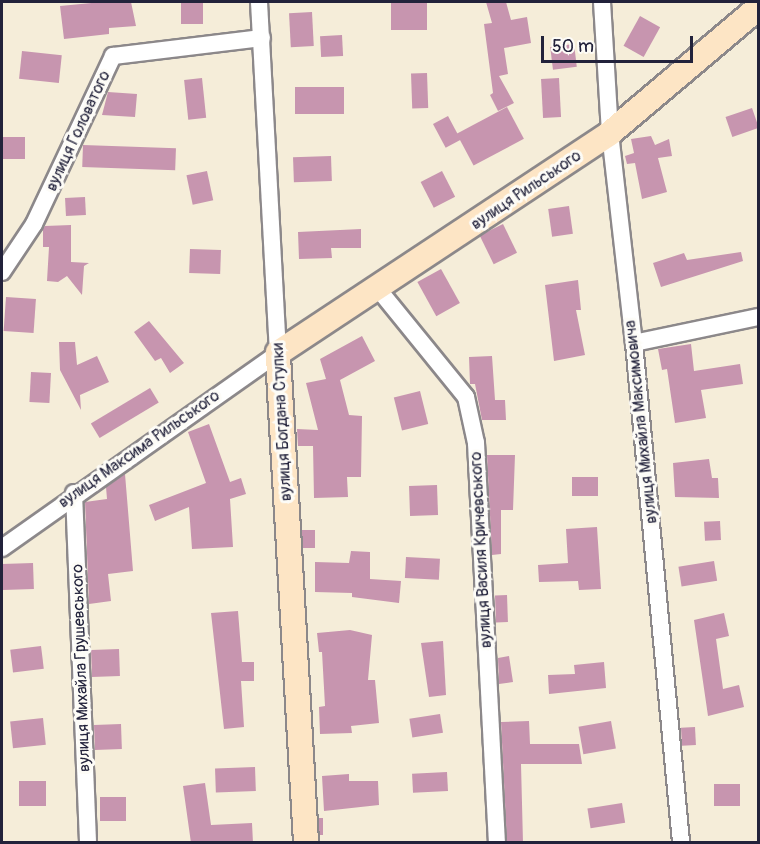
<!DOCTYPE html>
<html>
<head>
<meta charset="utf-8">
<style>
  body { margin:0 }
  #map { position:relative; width:760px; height:844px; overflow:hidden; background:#f5edd9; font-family:Pangolin,sans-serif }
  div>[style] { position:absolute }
  .building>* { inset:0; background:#c795af; transform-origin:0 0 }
  .roads { filter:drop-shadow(2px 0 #8c888a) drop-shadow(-2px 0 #8c888a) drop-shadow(0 2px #8c888a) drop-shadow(0 -2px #8c888a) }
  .street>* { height:16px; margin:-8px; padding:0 8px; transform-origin:8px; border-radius:8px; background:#fff }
  .secondary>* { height:24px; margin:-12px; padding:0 12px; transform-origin:12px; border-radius:12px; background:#fde5c5 }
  span { translate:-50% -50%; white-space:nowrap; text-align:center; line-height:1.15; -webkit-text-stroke:6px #fdfcf7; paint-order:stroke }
  .street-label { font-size:16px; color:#22223b }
  .frame { position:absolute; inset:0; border:3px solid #22223b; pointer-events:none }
  .scale { position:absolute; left:541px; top:36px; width:152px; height:27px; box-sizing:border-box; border:3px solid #22223b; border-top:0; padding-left:8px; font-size:18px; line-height:21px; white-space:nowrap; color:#22223b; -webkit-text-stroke:4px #fdfcf7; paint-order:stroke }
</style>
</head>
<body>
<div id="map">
  <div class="building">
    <div style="clip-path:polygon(102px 2px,131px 2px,136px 26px,109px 28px,109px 34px,64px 39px,60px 6px)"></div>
    <div style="left:181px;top:2px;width:22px;height:22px"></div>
    <div style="left:391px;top:2px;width:36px;height:28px"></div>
    <div style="clip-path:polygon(486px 2px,506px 2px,511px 20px,527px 17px,531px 43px,504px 48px,508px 74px,499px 76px,514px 103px,498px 111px,490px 95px,493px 93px,484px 24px,492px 23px)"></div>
    <div style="left:312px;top:12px;width:34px;height:23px;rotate:87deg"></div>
    <div style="left:640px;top:16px;width:23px;height:34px;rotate:29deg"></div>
    <div style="left:342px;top:35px;width:21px;height:22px;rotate:87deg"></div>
    <div style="left:574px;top:44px;width:23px;height:24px;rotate:83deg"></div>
    <div style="left:22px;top:51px;width:40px;height:28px;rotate:6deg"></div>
    <div style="left:427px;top:73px;width:35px;height:16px;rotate:88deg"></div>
    <div style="left:202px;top:78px;width:40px;height:18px;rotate:84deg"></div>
    <div style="left:559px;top:78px;width:39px;height:18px;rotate:87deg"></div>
    <div style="left:295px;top:87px;width:49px;height:27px"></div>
    <div style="clip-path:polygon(108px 92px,137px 94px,135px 117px,102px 115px)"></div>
    <div style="left:507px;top:107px;width:36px;height:57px;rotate:62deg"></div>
    <div style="left:752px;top:108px;width:21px;height:28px;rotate:71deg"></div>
    <div style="left:448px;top:116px;width:27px;height:17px;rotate:62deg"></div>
    <div style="clip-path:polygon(651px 136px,655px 145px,669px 139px,672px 156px,658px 158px,667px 192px,642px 199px,635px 163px,627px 164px,625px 156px,634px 153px,631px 139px)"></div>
    <div style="left:2px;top:137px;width:23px;height:22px"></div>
    <div style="left:83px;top:145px;width:93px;height:22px;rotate:2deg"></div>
    <div style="left:331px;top:156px;width:25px;height:38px;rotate:88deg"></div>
    <div style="left:207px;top:171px;width:30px;height:21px;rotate:78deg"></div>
    <div style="left:442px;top:171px;width:29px;height:24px;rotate:63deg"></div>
    <div style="left:85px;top:197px;width:18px;height:20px;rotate:87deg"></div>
    <div style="left:569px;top:206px;width:28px;height:21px;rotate:82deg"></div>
    <div style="left:503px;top:224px;width:32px;height:26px;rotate:64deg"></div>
    <div style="clip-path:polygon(71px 225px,71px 262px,89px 263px,84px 266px,82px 295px,67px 276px,58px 282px,47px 281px,49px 247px,43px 247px,43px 229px,45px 226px)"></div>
    <div style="clip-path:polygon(361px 229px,361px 248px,331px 248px,332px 258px,299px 259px,298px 232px)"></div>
    <div style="left:190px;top:249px;width:31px;height:24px;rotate:2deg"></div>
    <div style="clip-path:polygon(741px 252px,743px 261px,661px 287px,653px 263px,684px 253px,687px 260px)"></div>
    <div style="left:441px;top:269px;width:39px;height:27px;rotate:61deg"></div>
    <div style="clip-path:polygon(578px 280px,581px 310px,576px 310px,585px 355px,554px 361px,545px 285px)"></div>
    <div style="left:6px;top:297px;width:30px;height:34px;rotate:4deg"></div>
    <div style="clip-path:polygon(149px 321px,184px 363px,170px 373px,161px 358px,155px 361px,134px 332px)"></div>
    <div style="clip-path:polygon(362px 336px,375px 361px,340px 380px,349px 415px,362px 416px,361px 477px,347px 477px,348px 497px,314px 498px,313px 446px,298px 446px,297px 429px,318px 430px,306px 383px,326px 379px,320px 359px)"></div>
    <div style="clip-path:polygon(59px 342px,75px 342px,77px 365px,97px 356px,109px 382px,80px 395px,81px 410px,60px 370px)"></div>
    <div style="clip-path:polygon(691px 344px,694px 371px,740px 364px,743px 384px,701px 390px,706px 418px,675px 423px,667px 369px,662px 370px,658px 349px)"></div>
    <div style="clip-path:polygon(492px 356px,495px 400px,505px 400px,506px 420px,482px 420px,475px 384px,470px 384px,469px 357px)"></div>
    <div style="left:31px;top:372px;width:20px;height:30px;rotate:3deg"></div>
    <div style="left:150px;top:388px;width:17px;height:69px;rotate:59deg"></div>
    <div style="left:420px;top:391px;width:34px;height:27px;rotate:76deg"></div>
    <div style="clip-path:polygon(209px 424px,230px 482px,241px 478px,246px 494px,230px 499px,233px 547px,192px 549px,189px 507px,155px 521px,149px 505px,206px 483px,188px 432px)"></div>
    <div style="clip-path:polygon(487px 455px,515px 455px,513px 510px,501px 510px,501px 554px,492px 555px)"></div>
    <div style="clip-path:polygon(709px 459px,712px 478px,718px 478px,719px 498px,675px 497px,673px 463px)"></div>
    <div style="clip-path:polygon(125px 474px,133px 571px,108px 574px,111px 601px,89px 604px,85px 502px,107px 499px,106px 487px)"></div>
    <div style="left:572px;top:477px;width:26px;height:19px"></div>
    <div style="left:437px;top:485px;width:30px;height:28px;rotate:88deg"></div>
    <div style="left:720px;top:521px;width:19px;height:16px;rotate:87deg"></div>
    <div style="clip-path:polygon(597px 527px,601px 589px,579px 590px,578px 581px,539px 582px,538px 565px,568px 563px,566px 529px)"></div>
    <div style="left:302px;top:530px;width:13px;height:18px"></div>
    <div style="clip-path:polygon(351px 551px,370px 552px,370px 579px,401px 581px,399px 603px,352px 597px,352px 593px,315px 592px,315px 562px,349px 563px)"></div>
    <div style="left:406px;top:557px;width:34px;height:21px;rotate:3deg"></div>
    <div style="left:714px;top:561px;width:20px;height:36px;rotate:81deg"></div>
    <div style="left:33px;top:563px;width:26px;height:31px;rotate:88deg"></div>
    <div style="left:507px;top:595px;width:27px;height:12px;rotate:88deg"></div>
    <div style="clip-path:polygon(238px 611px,242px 662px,254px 662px,254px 681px,241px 681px,244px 727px,224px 729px,211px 613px)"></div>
    <div style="clip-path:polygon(724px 613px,729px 636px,716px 639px,723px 689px,739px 685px,744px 707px,708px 716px,694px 620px)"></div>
    <div style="clip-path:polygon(350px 630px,372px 635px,368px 680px,375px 680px,379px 723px,351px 726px,352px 733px,320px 734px,319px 707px,325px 706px,322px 652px,319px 652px,317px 633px)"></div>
    <div style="clip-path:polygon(443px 641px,446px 695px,429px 697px,421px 643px)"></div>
    <div style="left:41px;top:646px;width:23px;height:31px;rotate:83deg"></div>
    <div style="left:119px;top:649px;width:27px;height:28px;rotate:88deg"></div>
    <div style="clip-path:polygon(509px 656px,513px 682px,499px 684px,498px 658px)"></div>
    <div style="clip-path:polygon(604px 662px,606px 688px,549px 694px,548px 675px,575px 674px,574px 665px)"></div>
    <div style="left:440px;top:714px;width:19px;height:31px;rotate:81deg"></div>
    <div style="left:43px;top:718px;width:27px;height:33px;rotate:84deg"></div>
    <div style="clip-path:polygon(529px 721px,530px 744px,579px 744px,582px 764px,521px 764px,523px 843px,507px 843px,501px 722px)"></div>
    <div style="left:611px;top:721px;width:28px;height:33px;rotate:80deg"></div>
    <div style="left:121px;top:724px;width:25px;height:27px;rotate:88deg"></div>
    <div style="left:695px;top:727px;width:18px;height:14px;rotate:87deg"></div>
    <div style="left:255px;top:767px;width:24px;height:40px;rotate:88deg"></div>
    <div style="left:447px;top:772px;width:19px;height:35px;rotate:87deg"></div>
    <div style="clip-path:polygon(349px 774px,349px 781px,378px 781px,379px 805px,324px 811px,322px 776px)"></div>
    <div style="left:19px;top:781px;width:27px;height:25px"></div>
    <div style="clip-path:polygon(205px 783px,211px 825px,252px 823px,253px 843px,191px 843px,183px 786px)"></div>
    <div style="left:714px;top:784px;width:26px;height:22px"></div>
    <div style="left:100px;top:797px;width:26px;height:24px"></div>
    <div style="left:622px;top:803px;width:20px;height:35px;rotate:81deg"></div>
    <div style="left:319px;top:818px;width:4px;height:17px"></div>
  </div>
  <div class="roads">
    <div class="street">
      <div style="left:602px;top:2px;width:131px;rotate:86.5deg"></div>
      <div style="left:610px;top:133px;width:211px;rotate:83.5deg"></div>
      <div style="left:634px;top:343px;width:501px;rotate:84.62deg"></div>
      <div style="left:2px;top:272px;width:58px;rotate:-56.3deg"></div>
      <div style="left:34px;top:224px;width:186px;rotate:-64.8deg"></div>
      <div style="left:113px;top:56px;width:150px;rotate:-6.9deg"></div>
      <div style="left:379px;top:290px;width:138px;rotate:50.9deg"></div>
      <div style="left:466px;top:397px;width:47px;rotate:77.7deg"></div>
      <div style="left:476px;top:443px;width:400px;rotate:87deg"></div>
      <div style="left:634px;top:343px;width:127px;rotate:-11.8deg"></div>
      <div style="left:74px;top:493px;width:349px;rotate:87.7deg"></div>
      <div style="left:2px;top:548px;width:338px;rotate:-35.2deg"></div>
      <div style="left:278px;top:353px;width:352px;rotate:-93.1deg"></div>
    </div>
    <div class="secondary">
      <div style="left:306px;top:842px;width:490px;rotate:-93.3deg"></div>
      <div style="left:278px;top:353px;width:398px;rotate:-33.5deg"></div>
      <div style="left:610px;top:133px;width:194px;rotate:-40.2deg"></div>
    </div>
  </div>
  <div class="street-label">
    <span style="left:78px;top:131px;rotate:-65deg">вулиця Головатого</span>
    <span style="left:526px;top:190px;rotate:-34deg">вулиця Рильського</span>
    <span style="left:282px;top:422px;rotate:-93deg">вулиця Богдана Ступки</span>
    <span style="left:641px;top:422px;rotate:-96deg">вулиця Михайла Максимовича</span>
    <span style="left:139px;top:449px;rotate:-35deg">вулиця Максима Рильського</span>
    <span style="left:481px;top:550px;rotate:-93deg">вулиця Василя Кричевського</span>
    <span style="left:81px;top:668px;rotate:-92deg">вулиця Михайла Грушевського</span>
  </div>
  <div class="frame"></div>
  <div class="scale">50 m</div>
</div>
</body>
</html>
